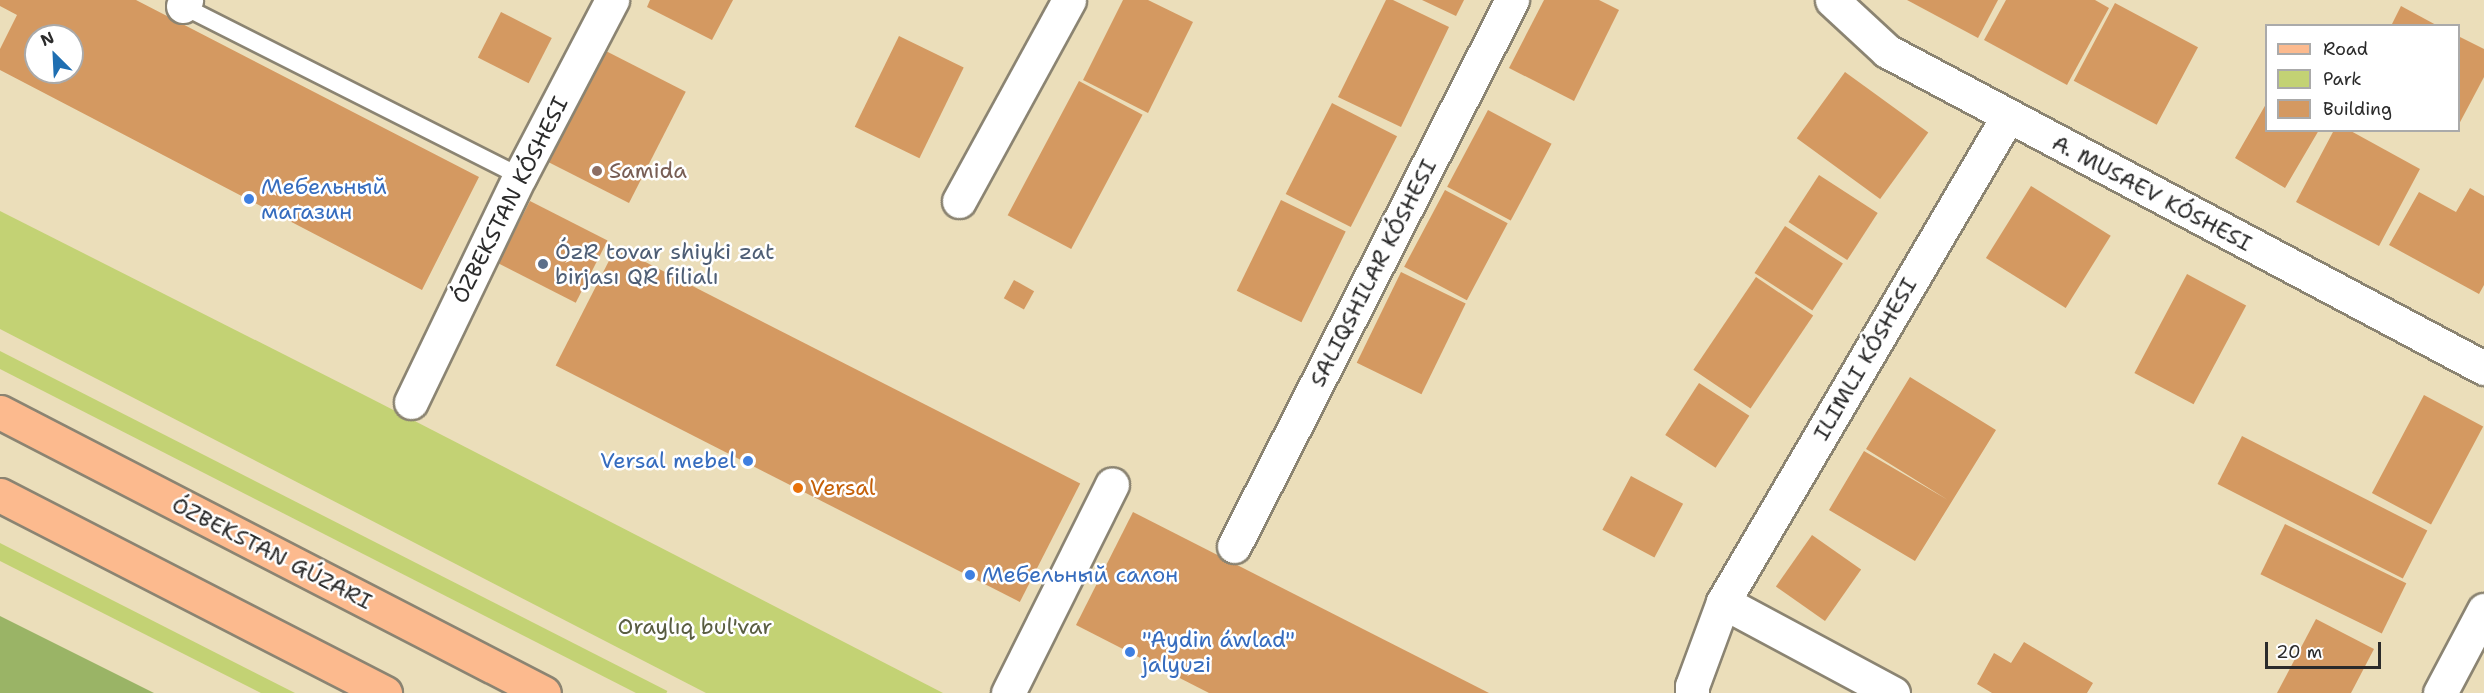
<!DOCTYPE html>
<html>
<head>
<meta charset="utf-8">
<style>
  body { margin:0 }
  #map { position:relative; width:2484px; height:693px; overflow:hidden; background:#ebdeba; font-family:"Shantell Sans",sans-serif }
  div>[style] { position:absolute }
  .green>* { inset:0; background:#c3d274; transform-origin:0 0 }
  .forest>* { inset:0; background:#9ab466 }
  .building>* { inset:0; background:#d49961; transform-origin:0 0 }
  .roads { filter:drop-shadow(2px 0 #8b8472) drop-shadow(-2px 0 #8b8472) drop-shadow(0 2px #8b8472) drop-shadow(0 -2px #8b8472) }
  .lane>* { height:16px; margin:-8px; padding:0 8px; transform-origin:8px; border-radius:8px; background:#fff }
  .street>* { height:33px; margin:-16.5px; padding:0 16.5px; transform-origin:16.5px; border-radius:16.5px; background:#fff }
  .primary>* { height:33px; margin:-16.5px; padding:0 16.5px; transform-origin:16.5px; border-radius:16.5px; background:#fcba8e }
  .dots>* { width:16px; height:16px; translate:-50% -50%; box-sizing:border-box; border:3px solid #fff; border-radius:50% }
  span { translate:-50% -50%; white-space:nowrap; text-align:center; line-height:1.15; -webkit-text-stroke:5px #fff; paint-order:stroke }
  .education-label { font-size:22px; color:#785e54 }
  .left { translate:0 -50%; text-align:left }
  .shop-label { font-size:22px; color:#366cbe }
  .right { translate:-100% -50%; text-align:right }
  .street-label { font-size:22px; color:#2b2b2b }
  .service-label { font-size:22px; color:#4e5e75 }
  .food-label { font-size:22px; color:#c56008 }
  .park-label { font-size:22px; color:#595d41 }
  .legend { position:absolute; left:2265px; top:24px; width:195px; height:108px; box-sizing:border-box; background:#fff; border:2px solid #aaa; margin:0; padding:8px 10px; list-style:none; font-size:18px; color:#2b2b2b }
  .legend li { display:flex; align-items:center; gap:12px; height:30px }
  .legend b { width:30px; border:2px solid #aaa }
  .north { position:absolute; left:24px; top:24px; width:60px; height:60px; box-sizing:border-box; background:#fff; border:2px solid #aaa; border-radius:50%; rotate:336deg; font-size:16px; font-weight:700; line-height:24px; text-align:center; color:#2b2b2b }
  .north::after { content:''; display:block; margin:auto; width:21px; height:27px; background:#1f6fb2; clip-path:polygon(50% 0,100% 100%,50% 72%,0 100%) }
  .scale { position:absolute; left:2265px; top:642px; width:116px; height:27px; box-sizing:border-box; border:3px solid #2b2b2b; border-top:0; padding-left:8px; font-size:18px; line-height:21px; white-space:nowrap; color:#2b2b2b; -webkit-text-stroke:4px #fff; paint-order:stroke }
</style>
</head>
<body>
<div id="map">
  <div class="green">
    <div style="clip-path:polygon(0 211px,370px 398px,943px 693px,706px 693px,0 329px)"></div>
    <div style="left:0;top:351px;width:749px;height:16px;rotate:27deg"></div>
    <div style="clip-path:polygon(0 543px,295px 693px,261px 693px,0 561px)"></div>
  </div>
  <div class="forest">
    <div style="clip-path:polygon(0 616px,154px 693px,0 693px)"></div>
  </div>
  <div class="building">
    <div style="clip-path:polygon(evenodd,0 0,136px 0,479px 177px,422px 290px,0 70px,0 49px,17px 15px,0 6px,0 0,36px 36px,72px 36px,72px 72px,36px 72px,36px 36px)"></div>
    <div style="clip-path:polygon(650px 0,733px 0,712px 40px,647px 7px)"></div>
    <div style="clip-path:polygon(1123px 0,1148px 0,1193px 22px,1148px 113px,1083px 80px)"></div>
    <div style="clip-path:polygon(1386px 0,1393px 0,1449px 27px,1401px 127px,1338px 97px)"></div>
    <div style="clip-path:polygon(1422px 0,1464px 0,1456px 16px)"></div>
    <div style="clip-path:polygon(1544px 0,1599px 0,1619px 10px,1574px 101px,1509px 68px)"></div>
    <div style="clip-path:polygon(1907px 0,1998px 0,1978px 38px)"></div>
    <div style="clip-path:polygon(2006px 0,2095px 0,2109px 8px,2067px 85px,1984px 40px)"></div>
    <div style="left:2115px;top:3px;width:94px;height:88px;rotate:28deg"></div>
    <div style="clip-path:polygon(2401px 6px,2438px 26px,2391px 26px)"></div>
    <div style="left:501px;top:12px;width:57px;height:51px;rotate:27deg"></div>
    <div style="left:899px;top:36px;width:72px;height:101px;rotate:26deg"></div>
    <div style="clip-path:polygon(2458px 36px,2484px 49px,2484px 77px,2458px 126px)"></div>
    <div style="left:602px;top:49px;width:94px;height:125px;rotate:27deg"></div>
    <div style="left:1845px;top:72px;width:103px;height:82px;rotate:36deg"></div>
    <div style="left:1079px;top:81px;width:72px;height:152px;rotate:28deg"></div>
    <div style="left:1332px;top:103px;width:73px;height:102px;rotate:27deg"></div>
    <div style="clip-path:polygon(2266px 104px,2266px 130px,2319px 130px,2285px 188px,2235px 158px)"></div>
    <div style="left:1488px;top:110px;width:72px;height:87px;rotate:28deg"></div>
    <div style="clip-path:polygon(2334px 130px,2349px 130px,2420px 169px,2379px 246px,2296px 202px)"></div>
    <div style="left:1819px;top:175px;width:70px;height:56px;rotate:33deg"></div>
    <div style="left:2031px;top:186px;width:94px;height:85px;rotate:32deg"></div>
    <div style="clip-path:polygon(2470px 188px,2484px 196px,2484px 285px,2479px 294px,2389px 245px,2419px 192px,2456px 212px)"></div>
    <div style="left:1445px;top:190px;width:71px;height:87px;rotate:28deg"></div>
    <div style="left:1281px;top:200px;width:72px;height:101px;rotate:26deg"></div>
    <div style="left:530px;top:201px;width:87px;height:70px;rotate:27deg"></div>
    <div style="left:1785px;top:226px;width:69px;height:56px;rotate:33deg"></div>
    <div style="left:616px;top:247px;width:521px;height:133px;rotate:27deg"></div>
    <div style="left:1401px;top:272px;width:72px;height:101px;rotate:26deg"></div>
    <div style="left:2187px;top:274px;width:67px;height:112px;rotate:28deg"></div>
    <div style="left:1756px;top:277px;width:69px;height:112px;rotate:34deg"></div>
    <div style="left:1014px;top:280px;width:23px;height:21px;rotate:29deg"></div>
    <div style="clip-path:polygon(1910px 377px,1996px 430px,1915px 561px,1829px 510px,1864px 451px,1948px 500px,1866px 449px)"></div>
    <div style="left:1699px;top:383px;width:60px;height:62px;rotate:33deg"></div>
    <div style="left:2424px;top:395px;width:67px;height:111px;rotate:28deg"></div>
    <div style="left:2242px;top:436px;width:208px;height:54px;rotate:27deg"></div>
    <div style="left:1631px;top:476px;width:59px;height:61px;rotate:28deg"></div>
    <div style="clip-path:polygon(1133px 512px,1489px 693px,1209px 693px,1076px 625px)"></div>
    <div style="left:2285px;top:524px;width:135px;height:56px;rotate:26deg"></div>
    <div style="left:1812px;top:535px;width:60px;height:63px;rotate:35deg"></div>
    <div style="clip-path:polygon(2316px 619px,2374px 649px,2351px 693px,2277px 693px)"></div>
    <div style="clip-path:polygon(2024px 642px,2093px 683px,2087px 693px,1992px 693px,1977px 684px,1994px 653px,2011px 663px)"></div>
  </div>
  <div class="roads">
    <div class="lane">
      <div style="left:177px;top:3px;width:384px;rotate:26.8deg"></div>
    </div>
    <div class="street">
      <div style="left:1832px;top:0;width:75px;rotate:42.8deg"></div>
      <div style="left:1887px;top:51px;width:676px;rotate:27.97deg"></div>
      <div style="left:183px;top:6px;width:7px;rotate:-63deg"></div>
      <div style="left:959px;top:201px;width:229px;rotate:-61.3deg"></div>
      <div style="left:411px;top:402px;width:251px;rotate:-64.3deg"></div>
      <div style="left:520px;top:176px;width:199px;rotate:-62.4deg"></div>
      <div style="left:1234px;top:546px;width:613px;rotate:-63.02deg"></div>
      <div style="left:1723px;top:602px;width:193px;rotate:28.2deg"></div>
      <div style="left:1008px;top:693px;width:233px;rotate:-63.5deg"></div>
      <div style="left:1692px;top:693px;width:7px;rotate:-90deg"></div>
      <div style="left:1692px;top:686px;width:90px;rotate:-69.7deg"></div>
      <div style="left:1723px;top:602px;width:563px;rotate:-59.61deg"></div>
      <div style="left:2440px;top:693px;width:94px;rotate:-62.1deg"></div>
    </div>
    <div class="primary">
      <div style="left:0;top:412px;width:612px;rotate:27.32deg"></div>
      <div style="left:0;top:495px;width:433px;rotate:27.2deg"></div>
    </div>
  </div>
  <div class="dots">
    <div style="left:597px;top:171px;background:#8d6e63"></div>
    <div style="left:249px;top:199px;background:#3f7fe0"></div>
    <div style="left:543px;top:264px;background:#5c6f8a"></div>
    <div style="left:748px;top:461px;background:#3f7fe0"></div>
    <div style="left:798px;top:488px;background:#e8710a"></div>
    <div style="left:970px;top:575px;background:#3f7fe0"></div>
    <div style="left:1130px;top:652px;background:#3f7fe0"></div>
  </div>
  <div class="education-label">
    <span class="left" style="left:609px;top:171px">Samida</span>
  </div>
  <div class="shop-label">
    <span class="left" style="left:261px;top:199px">Мебельный<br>магазин</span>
    <span class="right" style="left:736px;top:461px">Versal mebel</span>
    <span class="left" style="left:982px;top:575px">Мебельный салон</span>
    <span class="left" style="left:1142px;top:652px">"Aydin áwlad"<br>jalyuzi</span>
  </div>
  <div class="street-label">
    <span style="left:2152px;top:193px;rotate:28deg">A. MUSAEV KÓSHESI</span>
    <span style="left:510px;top:200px;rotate:-63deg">ÓZBEKSTAN KÓSHESI</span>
    <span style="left:1373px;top:273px;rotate:-63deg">SALIQSHILAR KÓSHESI</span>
    <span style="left:1865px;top:359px;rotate:-60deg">ILIMLI KÓSHESI</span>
    <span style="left:272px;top:553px;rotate:27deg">ÓZBEKSTAN GÚZARI</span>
  </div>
  <div class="service-label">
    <span class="left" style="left:555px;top:264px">ÓzR tovar shiyki zat<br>birjası QR filialı</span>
  </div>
  <div class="food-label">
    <span class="left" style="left:810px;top:488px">Versal</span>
  </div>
  <div class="park-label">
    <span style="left:695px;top:627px">Oraylıq bul'var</span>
  </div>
  <ul class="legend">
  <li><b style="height:8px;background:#fcba8e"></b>Road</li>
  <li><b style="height:16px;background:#c3d274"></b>Park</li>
  <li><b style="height:16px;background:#d49961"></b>Building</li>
  </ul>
  <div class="north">N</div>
  <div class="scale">20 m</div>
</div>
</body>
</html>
